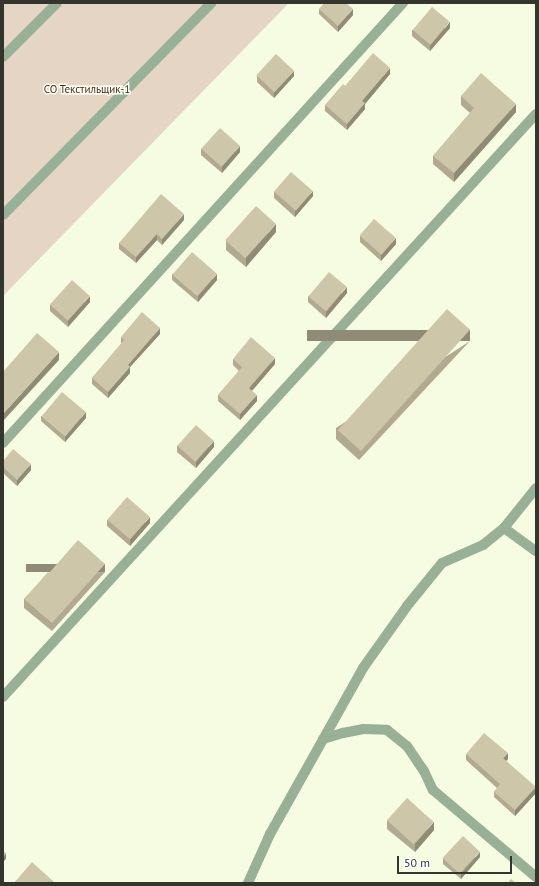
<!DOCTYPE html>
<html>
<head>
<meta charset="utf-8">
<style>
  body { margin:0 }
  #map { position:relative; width:539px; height:886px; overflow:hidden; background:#f5fce2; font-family:"PT Sans",sans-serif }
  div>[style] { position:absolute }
  .green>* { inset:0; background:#e4d5c4 }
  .minor>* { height:10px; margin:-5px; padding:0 5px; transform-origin:5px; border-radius:5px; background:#97b096 }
  .wall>* { inset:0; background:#b1aa90 }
  .shaded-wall>* { inset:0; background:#908b76; transform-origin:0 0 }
  .building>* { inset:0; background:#cec6a8; transform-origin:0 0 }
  span { translate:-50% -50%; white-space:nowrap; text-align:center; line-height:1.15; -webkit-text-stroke:3px #fff; paint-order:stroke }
  .park-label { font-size:11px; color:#4e2f02 }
  .frame { position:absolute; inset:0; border:4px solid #34362d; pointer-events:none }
  .scale { position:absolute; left:397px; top:856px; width:115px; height:18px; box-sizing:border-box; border:2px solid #34362d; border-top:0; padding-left:5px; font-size:12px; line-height:14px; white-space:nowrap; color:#34362d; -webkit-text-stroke:3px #fff; paint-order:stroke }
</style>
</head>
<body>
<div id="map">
  <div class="green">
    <div style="clip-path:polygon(3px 3px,289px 3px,3px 296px)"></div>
  </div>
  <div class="minor">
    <div style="left:3px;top:57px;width:76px;rotate:-45deg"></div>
    <div style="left:3px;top:215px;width:297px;rotate:-45.5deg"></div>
    <div style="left:3px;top:443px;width:595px;rotate:-47.73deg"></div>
    <div style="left:504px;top:528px;width:39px;rotate:36deg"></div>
    <div style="left:3px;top:697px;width:790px;rotate:-47.57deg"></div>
    <div style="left:323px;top:739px;width:21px;rotate:-17deg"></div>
    <div style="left:343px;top:733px;width:21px;rotate:-11deg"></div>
    <div style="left:364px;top:729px;width:23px;rotate:2deg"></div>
    <div style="left:387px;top:730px;width:26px;rotate:39deg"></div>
    <div style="left:407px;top:746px;width:30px;rotate:56deg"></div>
    <div style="left:424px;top:771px;width:21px;rotate:65deg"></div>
    <div style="left:433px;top:790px;width:135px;rotate:40.2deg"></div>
    <div style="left:248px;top:883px;width:54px;rotate:-65.8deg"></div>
    <div style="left:270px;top:834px;width:190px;rotate:-60.7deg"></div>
    <div style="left:363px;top:668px;width:76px;rotate:-54.6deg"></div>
    <div style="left:407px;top:606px;width:55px;rotate:-50.9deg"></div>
    <div style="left:442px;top:563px;width:45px;rotate:-23.7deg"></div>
    <div style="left:483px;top:545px;width:27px;rotate:-39deg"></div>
    <div style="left:504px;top:528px;width:51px;rotate:-51.3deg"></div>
  </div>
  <div class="wall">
    <div style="clip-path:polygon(319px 9px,353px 15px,338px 32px,319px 14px)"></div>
    <div style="clip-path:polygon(450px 28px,430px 51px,412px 36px,412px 30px)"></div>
    <div style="clip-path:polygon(390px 74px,365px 104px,365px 109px,347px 130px,325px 111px,325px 105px,345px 86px)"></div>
    <div style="clip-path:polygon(257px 76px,294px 76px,274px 98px,257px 82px)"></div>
    <div style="clip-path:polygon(461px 96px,516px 112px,454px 182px,433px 164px,433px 156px,470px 113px,461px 105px)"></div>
    <div style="clip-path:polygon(201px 149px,240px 152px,222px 173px,201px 155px)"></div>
    <div style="clip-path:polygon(274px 192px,313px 196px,295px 217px,274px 198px)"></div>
    <div style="clip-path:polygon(184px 220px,162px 245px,157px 240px,136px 263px,119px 249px,119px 243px)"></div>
    <div style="clip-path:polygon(276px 232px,246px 267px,226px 250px,226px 241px)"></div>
    <div style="clip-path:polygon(360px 236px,396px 244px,381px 261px,360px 242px)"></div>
    <div style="clip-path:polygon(172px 274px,217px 280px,198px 302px,172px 280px)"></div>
    <div style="clip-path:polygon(347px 293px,326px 318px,308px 302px,308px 296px)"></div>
    <div style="clip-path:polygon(90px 302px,68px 327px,50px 311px,50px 305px)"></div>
    <div style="clip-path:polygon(160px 334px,130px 367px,130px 373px,108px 398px,92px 384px,92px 378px,122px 343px,121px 343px,121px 337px)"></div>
    <div style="clip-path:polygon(470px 341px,359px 460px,336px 439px,336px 428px)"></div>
    <div style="clip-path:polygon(233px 359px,275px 364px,252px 391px,257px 401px,240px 420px,218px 401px,218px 395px,239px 371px,233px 365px)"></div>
    <div style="clip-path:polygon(41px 416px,86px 418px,65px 442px,41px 421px)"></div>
    <div style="clip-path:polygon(177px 446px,214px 447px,196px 468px,177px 452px)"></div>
    <div style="clip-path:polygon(3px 461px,31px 470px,17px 486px,3px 473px)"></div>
    <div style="clip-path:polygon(107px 520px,150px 523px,130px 546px,107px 526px)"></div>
    <div style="clip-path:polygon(105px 572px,52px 631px,24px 608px,24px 599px,49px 573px)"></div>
    <div style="clip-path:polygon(536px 631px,536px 639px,535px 638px,535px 632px)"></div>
    <div style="clip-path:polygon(466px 754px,508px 759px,506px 761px,536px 793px,515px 816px,494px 797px,494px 792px,497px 788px,466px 760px)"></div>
    <div style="clip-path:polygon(387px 820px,434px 830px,415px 852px,387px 829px)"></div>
    <div style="clip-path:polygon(536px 828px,536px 836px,535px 835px,535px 829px)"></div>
    <div style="clip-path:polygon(480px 857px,461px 879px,443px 864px,443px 858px)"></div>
  </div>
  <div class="shaded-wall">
    <div style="clip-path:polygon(353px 9px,353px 15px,338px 32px,338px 26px)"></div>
    <div style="clip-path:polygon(450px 22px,450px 28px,430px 51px,430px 46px)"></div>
    <div style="clip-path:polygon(390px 68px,390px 74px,365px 104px,365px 109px,347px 130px,347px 124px,362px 101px)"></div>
    <div style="clip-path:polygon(294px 71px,294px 76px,274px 98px,274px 92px)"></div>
    <div style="clip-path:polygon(516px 104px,516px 112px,454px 182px,454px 173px)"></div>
    <div style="clip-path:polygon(240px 146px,240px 152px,222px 173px,222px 167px)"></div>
    <div style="clip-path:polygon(313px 191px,313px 196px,295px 217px,295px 211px)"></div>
    <div style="clip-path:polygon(184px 214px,184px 220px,162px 245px,162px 239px)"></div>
    <div style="clip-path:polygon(276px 224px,276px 232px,246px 267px,246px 258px)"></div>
    <div style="clip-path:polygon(157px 234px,157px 240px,136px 263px,136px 257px)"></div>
    <div style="clip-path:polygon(396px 238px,396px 244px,381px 261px,381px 255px)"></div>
    <div style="clip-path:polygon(217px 274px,217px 280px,198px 302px,198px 296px)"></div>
    <div style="clip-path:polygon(347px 287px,347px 293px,326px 318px,326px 312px)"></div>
    <div style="clip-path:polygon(90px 296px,90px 302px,68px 327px,68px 321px)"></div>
    <div style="clip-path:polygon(160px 328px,160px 334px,130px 367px,130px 373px,108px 398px,108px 392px,128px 365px)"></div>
    <div style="left:470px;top:330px;width:11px;height:163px;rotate:90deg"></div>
    <div style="clip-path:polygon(59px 352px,59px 360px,3px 421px,3px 414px)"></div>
    <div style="clip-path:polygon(275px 358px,275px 364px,249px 394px,249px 388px)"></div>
    <div style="clip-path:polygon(257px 395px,257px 401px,240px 420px,240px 414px)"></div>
    <div style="clip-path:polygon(86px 412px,86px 418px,65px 442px,65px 437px)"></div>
    <div style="clip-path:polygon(214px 441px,214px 447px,196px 468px,196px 462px)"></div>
    <div style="clip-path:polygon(31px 464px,31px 470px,17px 486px,17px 480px)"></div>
    <div style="clip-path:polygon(150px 517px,150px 523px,130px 546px,130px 540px)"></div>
    <div style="left:105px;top:564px;width:8px;height:79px;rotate:90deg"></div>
    <div style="clip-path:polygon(508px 753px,508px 759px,503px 764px,503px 758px)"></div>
    <div style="clip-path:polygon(536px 787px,536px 793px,515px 816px,515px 810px)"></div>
    <div style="clip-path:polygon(434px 822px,434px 830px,415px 852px,415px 844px)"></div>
    <div style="clip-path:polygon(480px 852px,480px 857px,461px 879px,461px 874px)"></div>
    <div style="clip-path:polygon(6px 853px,6px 859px,3px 862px,3px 857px)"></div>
  </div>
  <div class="building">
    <div style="clip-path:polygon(324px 3px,346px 3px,353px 9px,338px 26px,319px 9px)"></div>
    <div style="left:432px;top:7px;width:23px;height:30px;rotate:40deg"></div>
    <div style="clip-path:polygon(373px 53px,390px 68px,362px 101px,365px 103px,347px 124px,325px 105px,343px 84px,345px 86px)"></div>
    <div style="left:276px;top:54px;width:25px;height:29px;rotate:43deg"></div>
    <div style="clip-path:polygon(481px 73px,516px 104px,454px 173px,433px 156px,474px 108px,461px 96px)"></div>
    <div style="left:220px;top:128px;width:27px;height:28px;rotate:42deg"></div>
    <div style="left:291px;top:172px;width:29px;height:26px;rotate:41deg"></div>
    <div style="clip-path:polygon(161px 194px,184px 214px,162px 239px,157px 234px,136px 257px,119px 243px)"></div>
    <div style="left:256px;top:206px;width:27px;height:46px;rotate:42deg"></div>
    <div style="left:374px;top:219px;width:29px;height:22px;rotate:41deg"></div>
    <div style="left:192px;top:252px;width:33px;height:30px;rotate:41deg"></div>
    <div style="left:329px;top:272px;width:23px;height:32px;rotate:40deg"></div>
    <div style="left:72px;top:280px;width:24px;height:33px;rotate:42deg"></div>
    <div style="left:447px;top:309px;width:31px;height:163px;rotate:42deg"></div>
    <div style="clip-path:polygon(142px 312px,160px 328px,128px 365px,130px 367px,108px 392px,92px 378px,124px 340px,121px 337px)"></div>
    <div style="clip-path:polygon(37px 333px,59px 352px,3px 414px,3px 372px)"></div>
    <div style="clip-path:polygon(251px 337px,275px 358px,249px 388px,257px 395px,240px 414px,218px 395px,242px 367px,233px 359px)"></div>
    <div style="left:62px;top:392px;width:31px;height:32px;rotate:40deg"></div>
    <div style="left:196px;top:425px;width:24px;height:28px;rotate:42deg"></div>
    <div style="clip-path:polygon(13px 449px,31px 464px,17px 480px,3px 467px,3px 461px)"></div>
    <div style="left:127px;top:497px;width:30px;height:30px;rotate:41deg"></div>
    <div style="clip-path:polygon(78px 540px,105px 564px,52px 623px,24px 599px,48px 572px,49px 573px)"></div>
    <div style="clip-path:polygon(484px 733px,508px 753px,503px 758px,536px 787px,515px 810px,494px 792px,500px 784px,466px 754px)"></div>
    <div style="left:407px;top:798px;width:36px;height:30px;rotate:42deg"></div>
    <div style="left:463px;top:836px;width:23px;height:30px;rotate:43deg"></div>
    <div style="clip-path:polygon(3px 851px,6px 853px,3px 857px)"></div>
    <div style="clip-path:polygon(32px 862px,54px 882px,53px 883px,14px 883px)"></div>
    <div style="clip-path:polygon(511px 879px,516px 883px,508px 883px)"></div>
  </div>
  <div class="park-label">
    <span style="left:87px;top:89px">СО Текстильщик-1</span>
  </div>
  <div class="frame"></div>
  <div class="scale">50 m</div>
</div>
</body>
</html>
